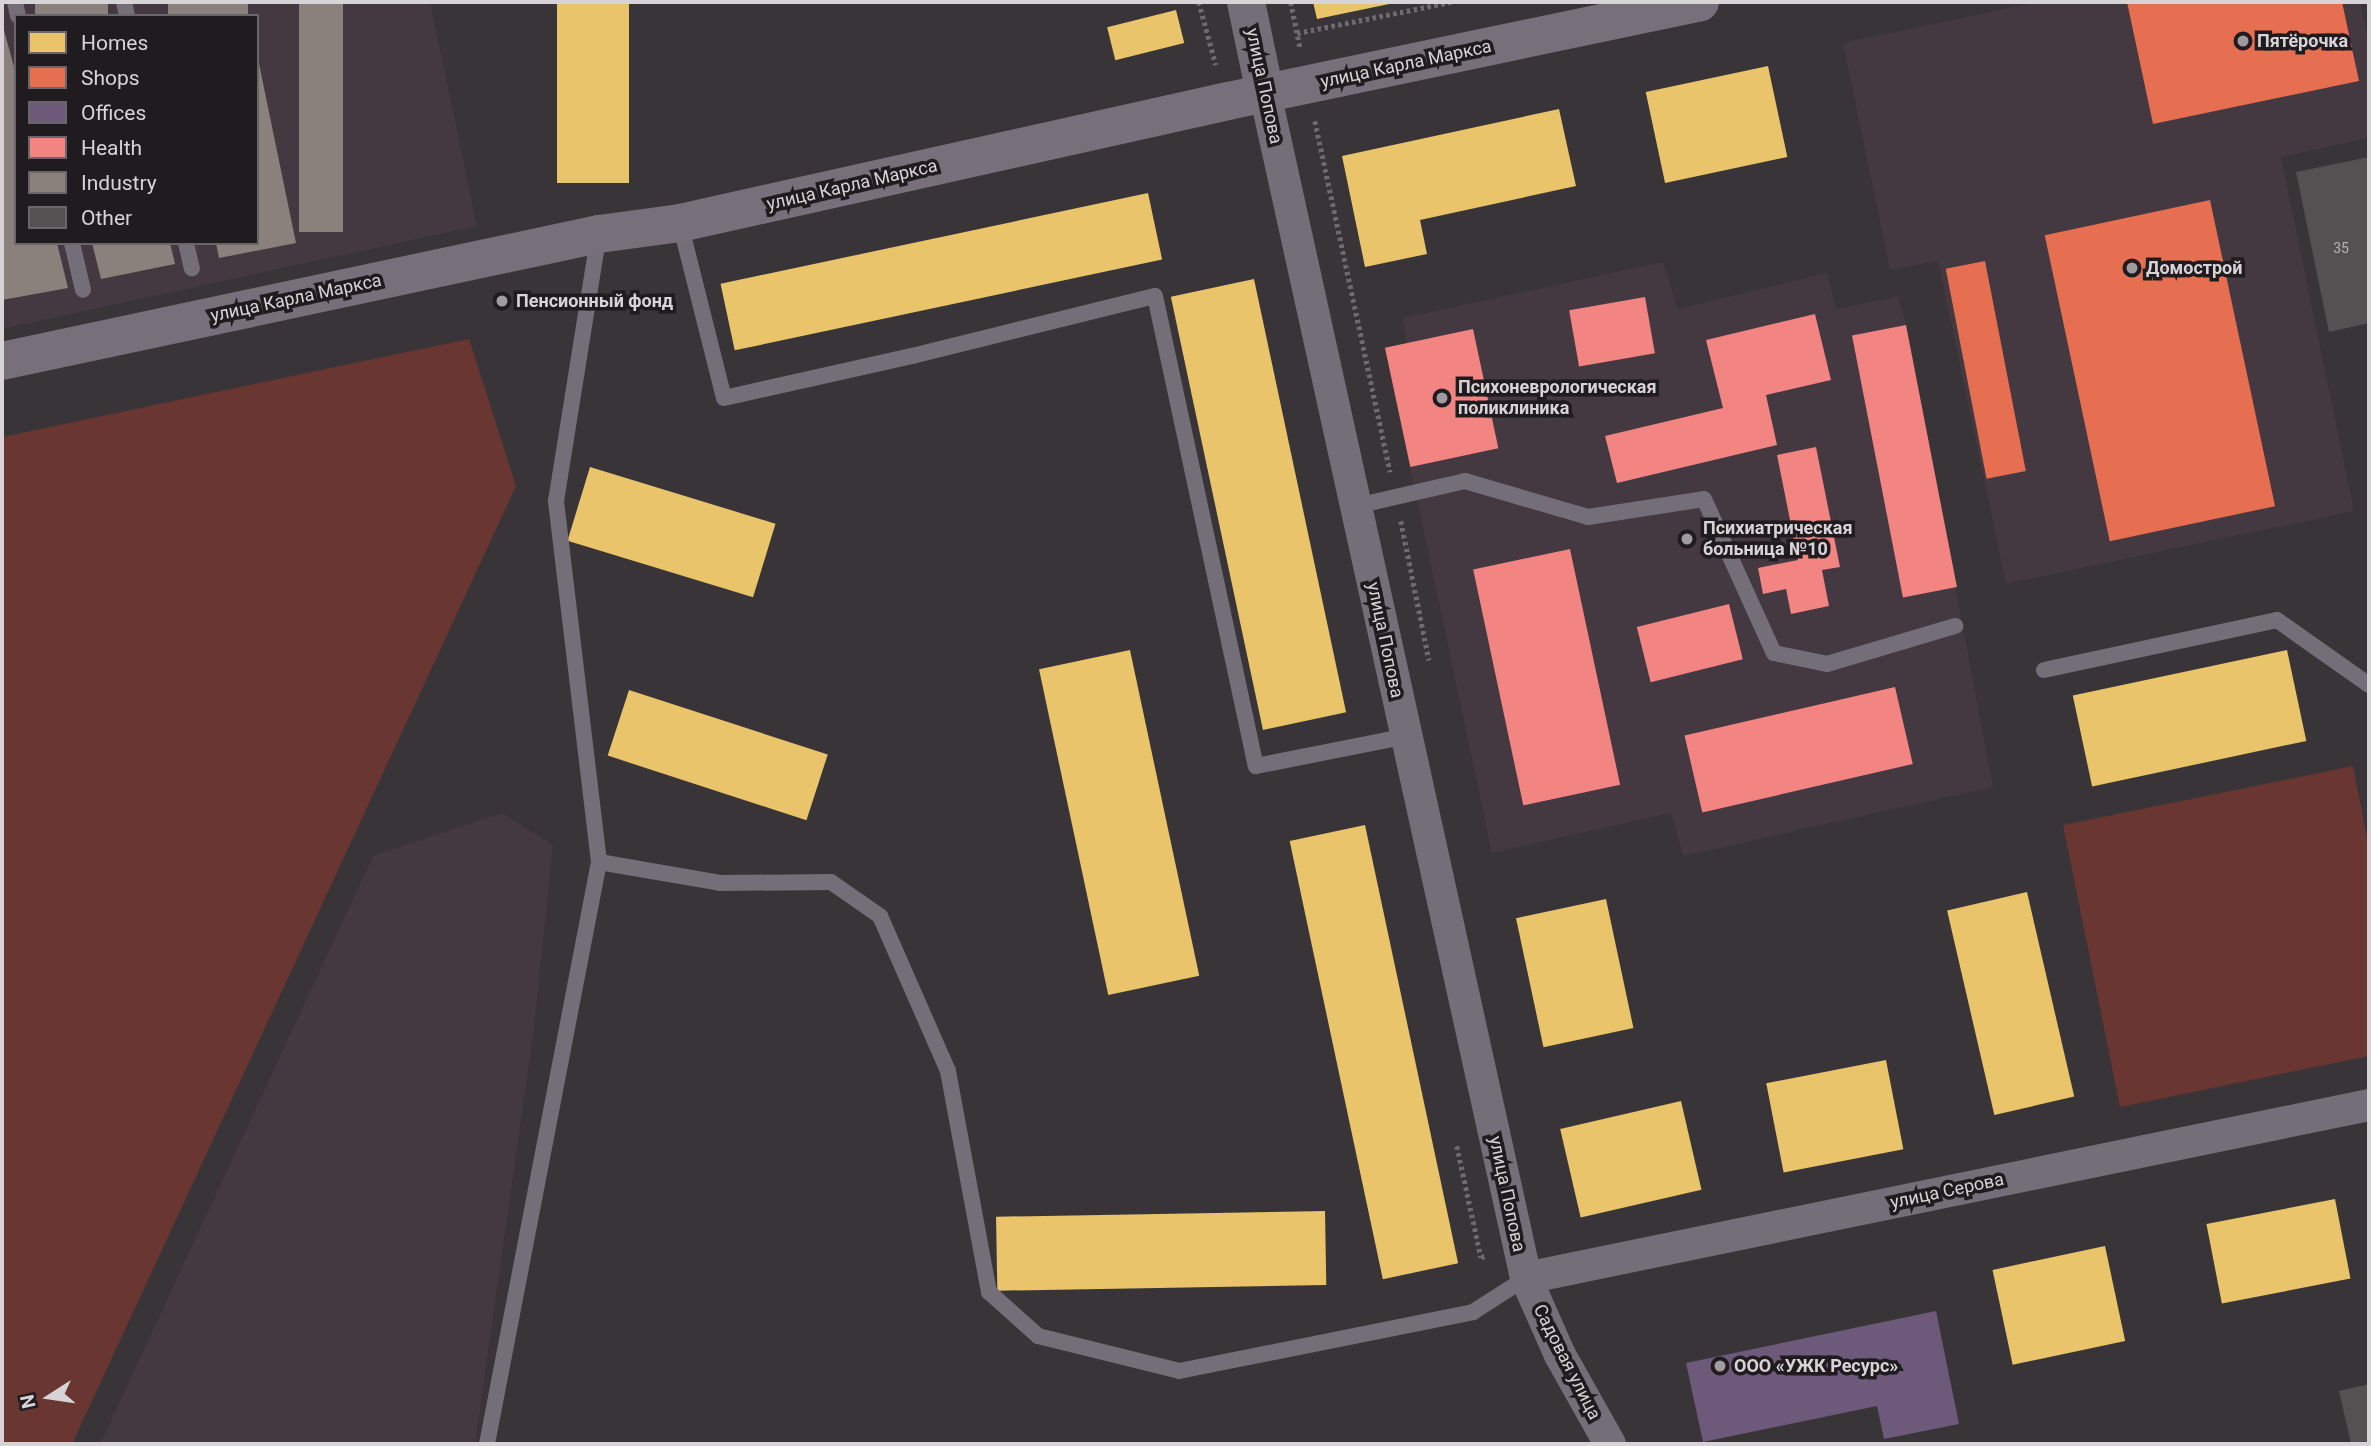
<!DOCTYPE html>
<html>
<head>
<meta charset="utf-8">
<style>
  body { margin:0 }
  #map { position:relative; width:2371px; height:1446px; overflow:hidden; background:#383437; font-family:Roboto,sans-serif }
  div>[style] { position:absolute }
  .built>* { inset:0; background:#443841 }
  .green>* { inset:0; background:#6a3632 }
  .homes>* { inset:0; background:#e9c46a; transform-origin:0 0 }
  .shops>* { inset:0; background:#e76f51; transform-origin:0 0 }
  .offices>* { inset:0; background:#6d597a }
  .health>* { inset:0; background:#f28482; transform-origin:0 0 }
  .industry>* { inset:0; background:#8a817c; transform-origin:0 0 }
  .building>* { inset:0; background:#555153 }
  .path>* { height:4.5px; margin-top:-2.25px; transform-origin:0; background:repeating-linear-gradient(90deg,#6f6a70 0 3.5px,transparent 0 7px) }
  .service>* { height:16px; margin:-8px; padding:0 8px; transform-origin:8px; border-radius:8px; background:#746e78 }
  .minor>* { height:32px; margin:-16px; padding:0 16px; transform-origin:16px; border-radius:16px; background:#746e78 }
  .tertiary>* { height:38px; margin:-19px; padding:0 19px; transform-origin:19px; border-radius:19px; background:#746e78 }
  .secondary>* { height:38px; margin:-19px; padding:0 19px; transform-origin:19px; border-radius:19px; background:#77707b }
  .dots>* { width:19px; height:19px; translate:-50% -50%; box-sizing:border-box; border:4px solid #1f1b1e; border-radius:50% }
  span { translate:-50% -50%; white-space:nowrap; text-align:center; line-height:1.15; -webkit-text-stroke:7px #1f1b1e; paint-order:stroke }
  .number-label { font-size:14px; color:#b7b2b6 }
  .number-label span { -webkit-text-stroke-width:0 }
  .poi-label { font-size:18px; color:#d8d3d7; font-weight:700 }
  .left { translate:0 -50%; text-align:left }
  .street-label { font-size:18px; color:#d8d3d7 }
  .frame { position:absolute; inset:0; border:4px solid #d8d3d7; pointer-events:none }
  .legend { position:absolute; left:14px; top:14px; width:245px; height:231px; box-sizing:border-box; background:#1f1b1e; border:2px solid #696568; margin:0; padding:9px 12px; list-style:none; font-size:21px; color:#d8d3d7 }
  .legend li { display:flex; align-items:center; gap:14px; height:35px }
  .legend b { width:35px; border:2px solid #696568 }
  .north { position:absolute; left:14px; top:1362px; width:70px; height:70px; -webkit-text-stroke:5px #1f1b1e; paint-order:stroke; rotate:258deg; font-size:19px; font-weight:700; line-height:28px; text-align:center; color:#d8d3d7 }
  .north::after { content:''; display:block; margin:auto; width:24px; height:32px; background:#d8d3d7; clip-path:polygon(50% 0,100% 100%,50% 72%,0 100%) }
</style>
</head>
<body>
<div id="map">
  <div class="built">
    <div style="clip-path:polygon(evenodd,2px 2px,430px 2px,477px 226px,2px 329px,2px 2px,16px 16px,257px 16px,257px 243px,16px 243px,16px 16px)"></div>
    <div style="clip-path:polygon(2038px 2px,2360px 2px,2369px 45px,2369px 138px,2281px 157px,2354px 511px,2006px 584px,1938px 261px,1890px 270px,1843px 43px)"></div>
    <div style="clip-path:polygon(1663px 262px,1678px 309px,1827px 273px,1836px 309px,1898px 296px,1906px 325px,1993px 787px,1683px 856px,1671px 813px,1492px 853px,1385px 348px,1407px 343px,1402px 318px)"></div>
    <div style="clip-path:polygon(502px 813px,553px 845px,534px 1029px,475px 1444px,100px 1444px,373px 856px)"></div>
  </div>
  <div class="green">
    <div style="clip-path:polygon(469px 339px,516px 486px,72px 1444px,2px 1444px,2px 437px)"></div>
    <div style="clip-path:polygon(2353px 766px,2369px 848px,2369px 1056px,2120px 1107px,2063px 825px)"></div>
  </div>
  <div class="homes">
    <div style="left:557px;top:2px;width:72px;height:181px"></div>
    <div style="clip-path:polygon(1313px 2px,1394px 2px,1394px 3px,1317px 19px)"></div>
    <div style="left:1176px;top:10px;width:34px;height:71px;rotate:76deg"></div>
    <div style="left:1768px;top:66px;width:93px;height:125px;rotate:78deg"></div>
    <div style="clip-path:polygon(1559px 109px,1576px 186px,1420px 220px,1427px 254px,1365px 267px,1342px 156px)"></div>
    <div style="left:1148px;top:193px;width:68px;height:437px;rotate:78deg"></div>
    <div style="left:1254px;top:279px;width:443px;height:85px;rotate:78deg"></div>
    <div style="left:590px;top:467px;width:194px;height:77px;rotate:17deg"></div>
    <div style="left:1130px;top:650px;width:333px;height:93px;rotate:78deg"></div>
    <div style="left:2287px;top:650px;width:93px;height:219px;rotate:78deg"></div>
    <div style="left:629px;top:690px;width:209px;height:69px;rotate:18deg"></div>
    <div style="left:1365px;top:825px;width:448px;height:77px;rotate:78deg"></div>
    <div style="left:2027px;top:892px;width:210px;height:82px;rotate:77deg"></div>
    <div style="left:1606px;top:899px;width:132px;height:92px;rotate:78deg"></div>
    <div style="left:1886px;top:1060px;width:91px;height:122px;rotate:79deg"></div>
    <div style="left:1681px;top:1101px;width:91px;height:124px;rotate:77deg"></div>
    <div style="left:2335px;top:1199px;width:81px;height:131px;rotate:79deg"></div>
    <div style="left:1325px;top:1211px;width:74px;height:329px;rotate:89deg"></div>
    <div style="left:2105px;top:1246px;width:97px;height:115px;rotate:78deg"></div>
  </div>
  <div class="shops">
    <div style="clip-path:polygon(2127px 2px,2342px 2px,2359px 81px,2153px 124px)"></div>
    <div style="left:2210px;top:200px;width:313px;height:169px;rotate:78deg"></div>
    <div style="left:1985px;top:261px;width:214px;height:40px;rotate:79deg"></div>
  </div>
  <div class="offices">
    <div style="clip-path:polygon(1936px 1311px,1959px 1424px,1884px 1439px,1877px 1406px,1703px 1442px,1686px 1363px)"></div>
  </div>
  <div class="health">
    <div style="left:1645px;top:297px;width:57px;height:77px;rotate:80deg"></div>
    <div style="clip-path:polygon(1815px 314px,1831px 380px,1766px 395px,1777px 445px,1617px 483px,1605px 436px,1723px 408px,1706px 340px)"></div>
    <div style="left:1906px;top:325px;width:267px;height:55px;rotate:79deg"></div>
    <div style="left:1473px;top:329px;width:122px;height:90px;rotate:78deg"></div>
    <div style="clip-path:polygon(1816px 447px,1840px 567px,1822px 570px,1829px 606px,1791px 614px,1786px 589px,1763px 594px,1758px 568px,1798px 560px,1777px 455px)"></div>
    <div style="left:1570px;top:549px;width:241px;height:99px;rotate:78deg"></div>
    <div style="left:1729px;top:604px;width:57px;height:95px;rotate:76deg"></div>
    <div style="left:1895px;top:687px;width:79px;height:216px;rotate:77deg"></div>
  </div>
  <div class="industry">
    <div style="left:35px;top:2px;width:73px;height:15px"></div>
    <div style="left:168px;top:2px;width:80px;height:14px"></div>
    <div style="left:299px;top:2px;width:44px;height:230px"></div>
    <div style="clip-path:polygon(2px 23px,16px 74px,16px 243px,57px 243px,68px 288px,2px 300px)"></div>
    <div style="clip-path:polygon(257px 54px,296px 243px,219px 258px,216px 243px,257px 243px)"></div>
    <div style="clip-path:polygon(92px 243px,170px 243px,175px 264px,101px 279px)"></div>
  </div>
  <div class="building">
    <div style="clip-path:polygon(2369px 157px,2369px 323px,2329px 332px,2296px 172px)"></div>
    <div style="clip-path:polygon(2369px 1384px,2369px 1444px,2351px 1444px,2339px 1391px)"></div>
  </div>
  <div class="path">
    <div style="left:1199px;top:2px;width:65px;rotate:74.9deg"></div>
    <div style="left:1291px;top:2px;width:46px;rotate:78.7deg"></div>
    <div style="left:1297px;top:33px;width:157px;rotate:-11.4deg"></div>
    <div style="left:1315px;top:121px;width:359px;rotate:77.9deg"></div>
    <div style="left:1401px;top:521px;width:142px;rotate:78.6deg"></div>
    <div style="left:1457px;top:1146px;width:114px;rotate:77.8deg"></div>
    <div style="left:1481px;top:1257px;width:4px;rotate:-14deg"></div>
  </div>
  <div class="service">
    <div style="left:15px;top:2px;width:14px;rotate:78deg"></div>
    <div style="left:124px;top:2px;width:14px;rotate:78deg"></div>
    <div style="left:680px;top:223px;width:180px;rotate:75.9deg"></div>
    <div style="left:724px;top:398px;width:193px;rotate:-12.6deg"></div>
    <div style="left:912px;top:356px;width:250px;rotate:-13.9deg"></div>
    <div style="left:1155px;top:296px;width:481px;rotate:77.9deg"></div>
    <div style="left:1256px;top:766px;width:154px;rotate:-11.2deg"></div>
    <div style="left:72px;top:243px;width:48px;rotate:76.8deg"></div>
    <div style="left:186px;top:243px;width:26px;rotate:77deg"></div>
    <div style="left:1356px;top:506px;width:112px;rotate:-12.9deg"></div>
    <div style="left:1465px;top:481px;width:128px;rotate:16.3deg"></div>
    <div style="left:1588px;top:517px;width:117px;rotate:-8.8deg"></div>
    <div style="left:1704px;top:499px;width:169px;rotate:65.6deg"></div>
    <div style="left:1774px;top:653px;width:54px;rotate:11.7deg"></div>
    <div style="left:1827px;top:664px;width:134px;rotate:-16.5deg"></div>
    <div style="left:2044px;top:670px;width:238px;rotate:-12.1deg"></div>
    <div style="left:2277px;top:620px;width:113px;rotate:35.2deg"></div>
    <div style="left:599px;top:862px;width:123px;rotate:9.8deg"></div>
    <div style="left:720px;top:883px;width:111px;rotate:-0.5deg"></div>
    <div style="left:831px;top:882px;width:60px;rotate:34.8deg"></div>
    <div style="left:880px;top:916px;width:169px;rotate:66.3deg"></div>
    <div style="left:948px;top:1071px;width:225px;rotate:79.5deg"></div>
    <div style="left:989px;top:1292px;width:66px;rotate:41.9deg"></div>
    <div style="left:1038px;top:1336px;width:145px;rotate:13.9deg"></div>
    <div style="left:1179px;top:1371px;width:300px;rotate:-11.3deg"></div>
    <div style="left:1473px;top:1312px;width:63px;rotate:-32.7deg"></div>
    <div style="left:487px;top:1444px;width:593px;rotate:-79.11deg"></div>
    <div style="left:599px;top:862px;width:364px;rotate:-96.8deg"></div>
    <div style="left:556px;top:501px;width:270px;rotate:-80.9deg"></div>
  </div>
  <div class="minor">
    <div style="left:1265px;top:93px;width:1213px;rotate:77.58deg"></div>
    <div style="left:1526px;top:1278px;width:84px;rotate:66.2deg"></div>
    <div style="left:1560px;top:1355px;width:102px;rotate:60.7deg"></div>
    <div style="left:1526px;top:1278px;width:861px;rotate:-11.6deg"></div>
  </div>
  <div class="tertiary">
    <div style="left:1246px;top:2px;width:93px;rotate:78.2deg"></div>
  </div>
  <div class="secondary">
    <div style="left:2px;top:361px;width:610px;rotate:-12.01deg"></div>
    <div style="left:599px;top:234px;width:82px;rotate:-7.7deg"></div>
    <div style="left:680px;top:223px;width:561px;rotate:-12.55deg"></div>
    <div style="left:1228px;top:101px;width:482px;rotate:-11.8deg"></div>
  </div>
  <div class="dots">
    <div style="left:2243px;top:41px;background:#a09b9f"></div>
    <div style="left:2132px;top:268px;background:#a09b9f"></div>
    <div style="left:502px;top:301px;background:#a09b9f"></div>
    <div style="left:1442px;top:398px;background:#a09b9f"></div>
    <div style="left:1687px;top:539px;background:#a09b9f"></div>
    <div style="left:1720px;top:1366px;background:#a09b9f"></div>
  </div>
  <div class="number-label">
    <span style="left:2341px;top:248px">35</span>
  </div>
  <div class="poi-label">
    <span class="left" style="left:2257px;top:41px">Пятёрочка</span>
    <span class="left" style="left:2146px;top:268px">Домострой</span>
    <span class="left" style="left:516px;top:301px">Пенсионный фонд</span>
    <span class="left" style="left:1458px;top:398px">Психоневрологическая<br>поликлиника</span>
    <span class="left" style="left:1703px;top:539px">Психиатрическая<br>больница №10</span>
    <span class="left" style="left:1734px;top:1366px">ООО «УЖК Ресурс»</span>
  </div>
  <div class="street-label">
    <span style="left:1406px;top:64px;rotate:-12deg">улица Карла Маркса</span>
    <span style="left:1264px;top:86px;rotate:78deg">улица Попова</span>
    <span style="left:852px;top:185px;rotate:-13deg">улица Карла Маркса</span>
    <span style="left:296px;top:298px;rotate:-12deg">улица Карла Маркса</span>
    <span style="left:1385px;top:640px;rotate:78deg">улица Попова</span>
    <span style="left:1947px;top:1191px;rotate:-12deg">улица Серова</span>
    <span style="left:1507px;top:1194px;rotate:78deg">улица Попова</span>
    <span style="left:1567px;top:1362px;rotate:63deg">Садовая улица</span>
  </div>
  <div class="frame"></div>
  <ul class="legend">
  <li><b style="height:19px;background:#e9c46a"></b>Homes</li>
  <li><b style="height:19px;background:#e76f51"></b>Shops</li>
  <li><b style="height:19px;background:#6d597a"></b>Offices</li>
  <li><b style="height:19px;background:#f28482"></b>Health</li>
  <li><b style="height:19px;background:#8a817c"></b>Industry</li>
  <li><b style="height:19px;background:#555153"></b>Other</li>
  </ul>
  <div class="north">N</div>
</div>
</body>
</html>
